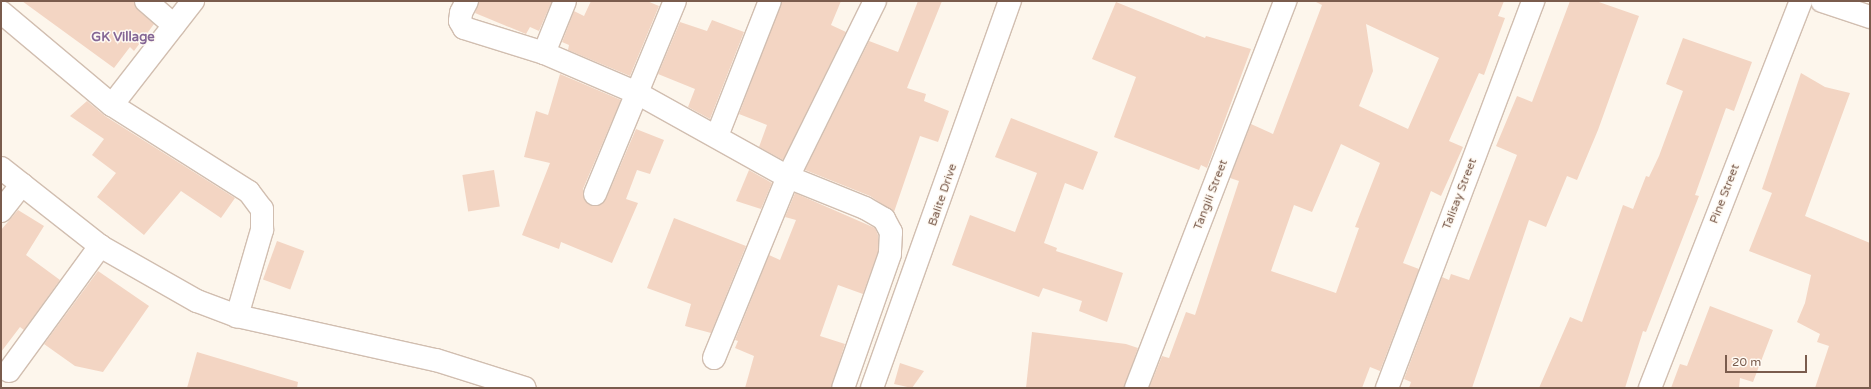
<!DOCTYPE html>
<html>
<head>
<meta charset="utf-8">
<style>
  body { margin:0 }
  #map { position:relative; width:1871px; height:389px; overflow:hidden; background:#fdf6ec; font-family:"Varela Round",sans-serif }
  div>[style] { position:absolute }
  .building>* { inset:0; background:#f3d5c3; transform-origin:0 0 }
  .roads { filter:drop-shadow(1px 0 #d1beb0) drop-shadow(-1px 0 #d1beb0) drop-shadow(0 1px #d1beb0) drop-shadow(0 -1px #d1beb0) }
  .minor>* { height:22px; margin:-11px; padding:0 11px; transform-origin:11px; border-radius:11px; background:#fff }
  .tertiary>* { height:22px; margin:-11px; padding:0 11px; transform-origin:11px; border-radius:11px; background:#fff }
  span { translate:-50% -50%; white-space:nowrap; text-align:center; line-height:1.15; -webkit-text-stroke:3px #fffaf3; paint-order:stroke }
  .street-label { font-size:12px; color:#7a5c4d }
  .neighbourhood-label { font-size:13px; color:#846695; font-weight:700 }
  .frame { position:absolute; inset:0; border:2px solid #7a5c4d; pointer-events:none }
  .scale { position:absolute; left:1725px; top:355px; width:82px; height:18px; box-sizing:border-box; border:2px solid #7a5c4d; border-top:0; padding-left:5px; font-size:12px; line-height:14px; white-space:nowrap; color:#7a5c4d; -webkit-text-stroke:3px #fffaf3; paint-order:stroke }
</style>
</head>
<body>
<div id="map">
  <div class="building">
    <div style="clip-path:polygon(22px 1px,134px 1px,138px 10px,154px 24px,134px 51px,130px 47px,114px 68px)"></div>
    <div style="clip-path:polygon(479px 1px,552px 1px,539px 31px,530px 27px,526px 34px,475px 13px)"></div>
    <div style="clip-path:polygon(591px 1px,647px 1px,659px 6px,630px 76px,568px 50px,569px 45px,562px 42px,574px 11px,584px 16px)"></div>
    <div style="clip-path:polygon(782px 1px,841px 1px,831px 25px,846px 32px,783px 160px,759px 147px,767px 125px,739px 114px)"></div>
    <div style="clip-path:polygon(918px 1px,942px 1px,907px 88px,926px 94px,924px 101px,949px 111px,938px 142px,920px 136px,894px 212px,870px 196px,805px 170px,869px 41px,898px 52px)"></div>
    <div style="clip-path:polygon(evenodd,1314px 1px,1504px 1px,1498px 16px,1505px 18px,1484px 75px,1479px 73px,1449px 141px,1463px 147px,1441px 196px,1431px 191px,1403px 263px,1419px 269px,1380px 371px,1370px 367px,1362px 388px,1149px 388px,1162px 356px,1169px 358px,1186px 312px,1195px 315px,1239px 181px,1230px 178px,1251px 124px,1273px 134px,1322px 5px,1314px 1px,1366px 24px,1439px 58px,1408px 129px,1359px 106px,1373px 71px,1366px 24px,1314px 1px,1341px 144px,1380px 163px,1355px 227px,1359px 228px,1336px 293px,1271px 271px,1294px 205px,1312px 212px,1341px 144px)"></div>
    <div style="clip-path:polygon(1570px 1px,1596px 1px,1639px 16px,1598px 130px,1577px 180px,1567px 176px,1546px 227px,1529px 220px,1472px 388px,1409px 388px,1411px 382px,1404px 379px,1442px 277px,1449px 280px,1451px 274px,1469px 280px,1517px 155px,1496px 146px,1517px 96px,1532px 102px)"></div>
    <div style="clip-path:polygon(1116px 2px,1205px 38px,1206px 36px,1251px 49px,1207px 168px,1201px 165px,1199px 170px,1114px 137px,1136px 77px,1092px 59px)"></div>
    <div style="clip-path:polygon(712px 20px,744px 32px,710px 119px,688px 107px,695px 89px,658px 74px,680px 22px,707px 31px)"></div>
    <div style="clip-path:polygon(1683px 38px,1752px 62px,1734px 111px,1726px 108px,1695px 195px,1699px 196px,1646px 332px,1643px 331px,1625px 388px,1539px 388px,1570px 317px,1582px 322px,1623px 205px,1633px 209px,1646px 176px,1649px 177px,1659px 156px,1683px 91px,1666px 84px)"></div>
    <div style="clip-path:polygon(1801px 73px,1825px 87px,1850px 93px,1805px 216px,1870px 243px,1870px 388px,1815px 388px,1829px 346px,1817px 342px,1820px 334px,1797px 322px,1805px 303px,1811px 275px,1749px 251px,1772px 193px,1762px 189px)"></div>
    <div style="clip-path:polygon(560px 74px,621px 100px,583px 189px,583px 196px,590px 205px,597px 206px,606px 199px,636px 129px,664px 140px,650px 174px,637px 170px,626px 199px,638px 203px,612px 263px,561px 242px,559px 249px,522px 235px,550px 163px,524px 157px,536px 111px,548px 115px)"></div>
    <div style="clip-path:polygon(87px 101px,105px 116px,235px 198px,221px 218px,181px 191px,144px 235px,97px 197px,116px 173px,92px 155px,104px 139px,70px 116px)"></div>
    <div style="clip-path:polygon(1011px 118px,1098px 152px,1083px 190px,1065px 183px,1044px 243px,1057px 248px,1056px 251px,1123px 273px,1107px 322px,1079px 311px,1082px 301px,1043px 288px,1039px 297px,952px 265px,970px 215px,1015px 232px,1037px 173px,995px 157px)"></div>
    <div style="left:494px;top:170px;width:37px;height:32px;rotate:81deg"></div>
    <div style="clip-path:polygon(749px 170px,772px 183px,761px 209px,736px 201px)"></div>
    <div style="clip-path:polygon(795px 193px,875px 228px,878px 235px,878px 252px,863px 294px,838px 285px,820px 336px,845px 344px,831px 388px,745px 388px,754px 356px,735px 348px,738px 341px,735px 340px,769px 255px,780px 260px,796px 220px,785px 217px)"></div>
    <div style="clip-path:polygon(18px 210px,44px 226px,26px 255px,60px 280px,24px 330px,20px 327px,1px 352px,1px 230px)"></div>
    <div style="clip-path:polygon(674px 218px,746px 246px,711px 333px,685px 326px,691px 304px,647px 288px)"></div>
    <div style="left:277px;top:241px;width:29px;height:41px;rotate:20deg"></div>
    <div style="clip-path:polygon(98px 271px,149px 306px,103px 372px,75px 366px,44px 344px)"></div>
    <div style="clip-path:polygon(1710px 306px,1773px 330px,1753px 382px,1740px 378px,1739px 388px,1671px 388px,1680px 364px,1687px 366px)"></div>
    <div style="clip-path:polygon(1032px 332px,1126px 344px,1138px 348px,1124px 388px,1026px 388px)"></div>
    <div style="clip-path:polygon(197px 352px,298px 382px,297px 388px,187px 388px)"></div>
    <div style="clip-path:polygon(900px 363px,924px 371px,912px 388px,894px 384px)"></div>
  </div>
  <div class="roads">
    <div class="minor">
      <div style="left:146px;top:1px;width:37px;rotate:41deg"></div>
      <div style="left:467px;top:1px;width:13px;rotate:117deg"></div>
      <div style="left:461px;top:13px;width:8px;rotate:97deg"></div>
      <div style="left:460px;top:21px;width:8px;rotate:60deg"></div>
      <div style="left:464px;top:28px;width:84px;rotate:17.4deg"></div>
      <div style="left:544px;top:53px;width:101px;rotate:23.3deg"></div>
      <div style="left:637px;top:93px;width:173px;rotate:29.1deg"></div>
      <div style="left:788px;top:177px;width:83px;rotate:21.9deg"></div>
      <div style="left:865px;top:208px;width:22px;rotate:30deg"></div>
      <div style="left:884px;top:219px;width:15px;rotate:62deg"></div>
      <div style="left:891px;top:232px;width:22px;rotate:93deg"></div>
      <div style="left:890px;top:254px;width:142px;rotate:109.3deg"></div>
      <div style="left:1822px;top:1px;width:51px;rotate:18.4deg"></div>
      <div style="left:1px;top:12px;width:145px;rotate:40deg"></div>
      <div style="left:112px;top:105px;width:162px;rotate:32.4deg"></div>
      <div style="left:249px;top:192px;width:21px;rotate:53deg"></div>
      <div style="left:262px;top:209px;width:21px;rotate:90deg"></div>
      <div style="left:262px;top:230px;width:90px;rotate:106.2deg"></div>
      <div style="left:544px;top:53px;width:56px;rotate:-68deg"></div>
      <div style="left:112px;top:105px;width:132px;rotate:-52.1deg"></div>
      <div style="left:717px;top:136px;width:145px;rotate:-68.6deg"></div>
      <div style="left:595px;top:194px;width:209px;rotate:-67.5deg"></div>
      <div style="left:1px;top:211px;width:34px;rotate:-52deg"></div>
      <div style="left:714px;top:358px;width:196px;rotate:-67.8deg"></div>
      <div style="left:788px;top:177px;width:196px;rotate:-63.7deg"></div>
      <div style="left:9px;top:371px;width:155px;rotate:-53.9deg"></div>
      <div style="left:872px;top:388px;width:411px;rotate:-70.4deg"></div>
      <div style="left:1136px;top:388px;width:415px;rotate:-68.9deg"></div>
      <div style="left:1387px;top:388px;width:414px;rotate:-69.3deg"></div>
      <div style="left:1650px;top:388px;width:415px;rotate:-68.7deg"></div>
    </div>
    <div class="tertiary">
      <div style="left:1px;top:168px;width:126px;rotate:38.2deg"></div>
      <div style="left:100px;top:246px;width:112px;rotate:29.6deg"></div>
      <div style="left:197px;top:301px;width:43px;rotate:20.6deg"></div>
      <div style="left:237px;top:316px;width:204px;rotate:12.5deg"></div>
      <div style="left:436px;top:360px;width:93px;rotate:17.5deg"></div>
    </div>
  </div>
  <div class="street-label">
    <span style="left:1460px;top:194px;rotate:-69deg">Talisay Street</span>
    <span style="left:1725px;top:194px;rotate:-69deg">Pine Street</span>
    <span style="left:943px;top:195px;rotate:-71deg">Balite Drive</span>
    <span style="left:1211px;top:195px;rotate:-69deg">Tangili Street</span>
  </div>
  <div class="neighbourhood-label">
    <span style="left:123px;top:37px">GK Village</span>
  </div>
  <div class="frame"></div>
  <div class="scale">20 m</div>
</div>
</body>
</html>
